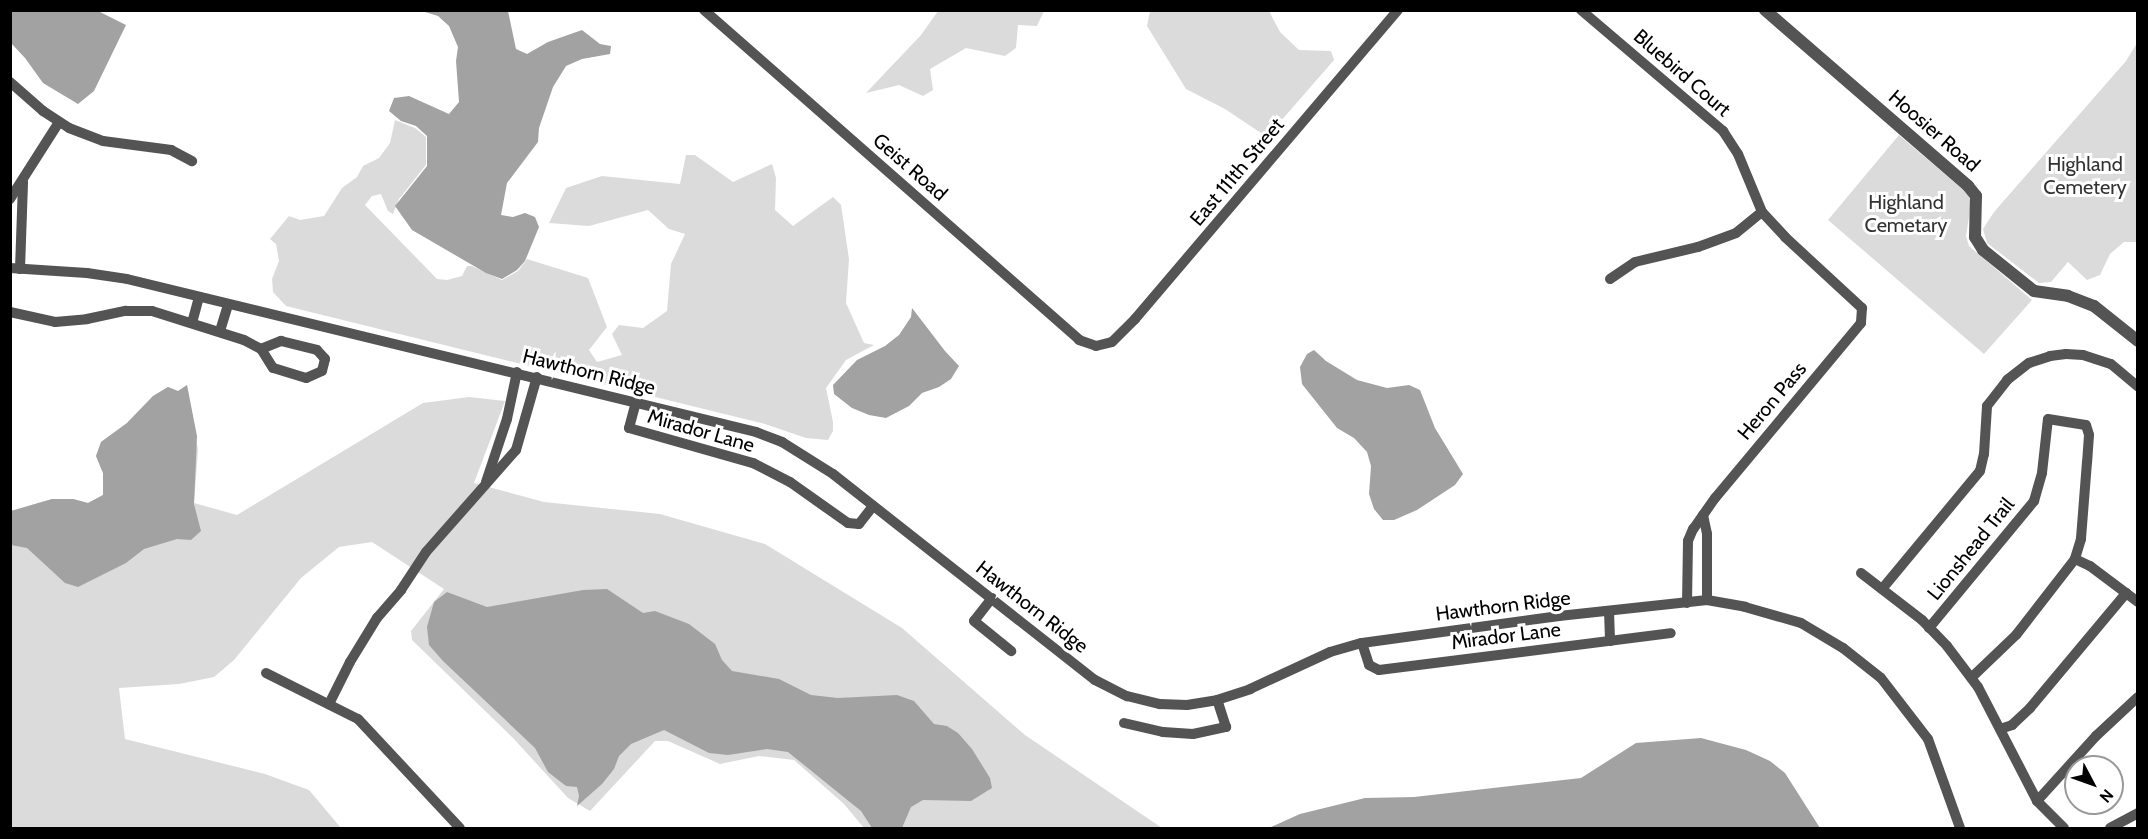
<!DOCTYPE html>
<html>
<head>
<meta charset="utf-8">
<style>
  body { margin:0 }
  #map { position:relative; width:2148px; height:839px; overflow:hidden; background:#fff; font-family:Cabin,sans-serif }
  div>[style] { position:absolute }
  .green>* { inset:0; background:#dbdbdb }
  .water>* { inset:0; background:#a2a2a2 }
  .minor>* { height:10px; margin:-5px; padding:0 5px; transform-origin:5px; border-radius:5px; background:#545454 }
  .tertiary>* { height:12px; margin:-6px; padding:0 6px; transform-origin:6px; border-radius:6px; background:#545454 }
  span { translate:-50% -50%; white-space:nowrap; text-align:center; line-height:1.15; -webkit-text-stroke:6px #fff; paint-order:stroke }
  .street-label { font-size:20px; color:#000 }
  .park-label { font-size:20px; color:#323232 }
  .frame { position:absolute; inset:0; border:12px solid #000; pointer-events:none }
  .north { position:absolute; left:2064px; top:755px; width:60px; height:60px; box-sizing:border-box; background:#fff; border:2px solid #999; border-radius:50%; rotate:131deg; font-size:16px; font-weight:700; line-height:24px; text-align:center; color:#000 }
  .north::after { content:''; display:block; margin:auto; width:21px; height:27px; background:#000; clip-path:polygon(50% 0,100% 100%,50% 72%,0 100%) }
</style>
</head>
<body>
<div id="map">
  <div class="green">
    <div style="clip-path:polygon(938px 11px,1044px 11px,1037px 26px,1018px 25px,1016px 48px,1005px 56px,966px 48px,930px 69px,933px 90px,923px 96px,899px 85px,866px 93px,921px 35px)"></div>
    <div style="clip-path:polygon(1150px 11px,1269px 11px,1280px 32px,1299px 50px,1331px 51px,1334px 60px,1267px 137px,1225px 109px,1186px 89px,1147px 26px)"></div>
    <div style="clip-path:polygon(2137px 43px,2137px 242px,2124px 242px,2110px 254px,2100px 275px,2087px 280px,2068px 262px,2051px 282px,2039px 283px,1987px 243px,1983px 229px,1994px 212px,2126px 61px)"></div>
    <div style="clip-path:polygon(395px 120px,415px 128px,426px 137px,426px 165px,399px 199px,393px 214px,388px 211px,381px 194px,372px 196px,365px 205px,437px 279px,447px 280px,462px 276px,467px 266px,472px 266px,502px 280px,518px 271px,527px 259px,588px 278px,607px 327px,589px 350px,597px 362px,622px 355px,612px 334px,619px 325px,643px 328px,667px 311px,671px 264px,685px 234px,669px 229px,648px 210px,589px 226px,549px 223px,566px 188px,602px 176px,680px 184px,686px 155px,695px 155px,733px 182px,772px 164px,776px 178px,775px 210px,793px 226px,833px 197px,841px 205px,849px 259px,846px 303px,864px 343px,874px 345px,846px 360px,826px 388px,833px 422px,833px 431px,828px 440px,806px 438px,765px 424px,286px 306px,273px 292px,272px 279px,279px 261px,276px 244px,270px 239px,289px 216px,300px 220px,324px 216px,342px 188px,357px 177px,363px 166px,379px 158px,390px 143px)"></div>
    <div style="clip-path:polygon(1899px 135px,1968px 194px,1971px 204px,1966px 236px,1969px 246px,2032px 300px,1984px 354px,1828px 220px)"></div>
    <div style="clip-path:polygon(187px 385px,198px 450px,194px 503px,237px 515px,423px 403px,469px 397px,505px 401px,474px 483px,544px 502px,660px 514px,765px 544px,902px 628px,1025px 735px,1162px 828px,864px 828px,844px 804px,794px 760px,759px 756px,720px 764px,668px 741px,655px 741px,590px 811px,568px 798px,513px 738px,412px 640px,411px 631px,444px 589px,372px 542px,339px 547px,301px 578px,234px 660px,214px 677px,179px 684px,119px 688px,125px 739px,265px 774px,309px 790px,341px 828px,11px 828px,11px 511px,52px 499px,73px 499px,88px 503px,103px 495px,103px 473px,96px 456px,101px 442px,127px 423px,153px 396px,168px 387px,178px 391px)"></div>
  </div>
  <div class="water">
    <div style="clip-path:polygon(10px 11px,98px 11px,126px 25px,94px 91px,78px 104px,43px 83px,25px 58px,11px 43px)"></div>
    <div style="clip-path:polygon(422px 11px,508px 11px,516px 49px,527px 54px,548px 42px,582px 30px,600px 44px,611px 46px,610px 54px,582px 59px,566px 66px,553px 87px,539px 128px,538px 142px,507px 183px,501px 215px,513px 217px,525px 213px,535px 217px,539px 227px,525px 261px,517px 270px,502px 279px,486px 273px,412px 230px,395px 206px,427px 166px,427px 136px,416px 126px,401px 121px,389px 111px,394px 98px,409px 96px,449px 114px,459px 102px,456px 61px,458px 47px,449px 26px,438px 16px)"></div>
    <div style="clip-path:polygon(912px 308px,945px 351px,959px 366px,951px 379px,939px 387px,922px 393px,909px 406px,886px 418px,869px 415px,852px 408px,834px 394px,833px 385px,857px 360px,885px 346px,899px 335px,911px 317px)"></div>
    <div style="clip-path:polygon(1314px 350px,1326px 361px,1357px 380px,1387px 388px,1409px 385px,1420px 390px,1435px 428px,1463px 474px,1455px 485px,1417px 510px,1394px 520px,1383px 520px,1374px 509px,1369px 494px,1371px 466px,1367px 452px,1354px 438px,1337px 428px,1302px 384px,1300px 367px,1307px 354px)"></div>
    <div style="clip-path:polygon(187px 385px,197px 436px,194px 504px,201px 531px,191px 540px,177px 539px,144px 549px,126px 563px,78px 587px,65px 583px,27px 548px,11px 545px,11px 511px,52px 499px,73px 499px,88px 503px,103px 495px,103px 473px,96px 456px,101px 442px,127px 423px,153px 396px,168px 387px,178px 391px)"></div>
    <div style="clip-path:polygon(607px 589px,643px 613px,655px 611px,689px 624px,715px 644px,722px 660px,732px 671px,779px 679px,811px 695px,838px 698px,897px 695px,914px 701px,934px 724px,947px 726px,958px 733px,972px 749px,990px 778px,992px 788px,971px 801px,923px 800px,911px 807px,902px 828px,872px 828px,861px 811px,788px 752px,767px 749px,728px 755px,709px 753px,664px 730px,631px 744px,619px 756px,614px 769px,602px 784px,577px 806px,579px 796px,577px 787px,566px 786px,548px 772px,535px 748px,443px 661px,429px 645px,427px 627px,434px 602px,447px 592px,487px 607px,583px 590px)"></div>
    <div style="clip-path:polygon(1701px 738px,1746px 750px,1770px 761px,1785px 773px,1820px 828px,1269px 828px,1300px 814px,1365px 798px,1414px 797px,1581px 778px,1636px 743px)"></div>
  </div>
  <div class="minor">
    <div style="left:704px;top:10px;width:500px;rotate:41.3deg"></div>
    <div style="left:1079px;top:340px;width:18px;rotate:19deg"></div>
    <div style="left:1096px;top:346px;width:16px;rotate:-14deg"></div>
    <div style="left:1112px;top:342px;width:33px;rotate:-45deg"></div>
    <div style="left:1135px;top:319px;width:406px;rotate:-49.6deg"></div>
    <div style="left:1581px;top:10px;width:187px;rotate:40.4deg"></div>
    <div style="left:1723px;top:131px;width:27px;rotate:57deg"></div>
    <div style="left:1738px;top:154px;width:63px;rotate:67.5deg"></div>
    <div style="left:1762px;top:212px;width:34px;rotate:47deg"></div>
    <div style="left:1785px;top:237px;width:105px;rotate:42.7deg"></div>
    <div style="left:1862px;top:308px;width:15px;rotate:94deg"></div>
    <div style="left:1861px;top:323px;width:228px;rotate:129.8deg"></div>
    <div style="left:1715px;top:498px;width:38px;rotate:125deg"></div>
    <div style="left:1693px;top:529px;width:13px;rotate:113deg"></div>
    <div style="left:1688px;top:541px;width:62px;rotate:90.9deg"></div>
    <div style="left:10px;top:82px;width:44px;rotate:41.3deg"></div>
    <div style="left:43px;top:111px;width:31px;rotate:33deg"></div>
    <div style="left:69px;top:128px;width:36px;rotate:21deg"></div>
    <div style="left:103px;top:141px;width:69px;rotate:7.5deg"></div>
    <div style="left:171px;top:150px;width:24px;rotate:28deg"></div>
    <div style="left:10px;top:199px;width:91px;rotate:-57.5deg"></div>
    <div style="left:10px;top:268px;width:77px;rotate:3.7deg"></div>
    <div style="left:87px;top:273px;width:40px;rotate:8.5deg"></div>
    <div style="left:127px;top:279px;width:647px;rotate:13.67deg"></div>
    <div style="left:756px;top:432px;width:28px;rotate:21deg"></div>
    <div style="left:782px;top:442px;width:60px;rotate:32.1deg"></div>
    <div style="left:833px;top:474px;width:333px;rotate:38.2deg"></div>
    <div style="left:1095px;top:680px;width:36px;rotate:27deg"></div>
    <div style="left:1127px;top:696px;width:34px;rotate:14deg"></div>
    <div style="left:1160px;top:704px;width:27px;rotate:2deg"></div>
    <div style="left:1187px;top:705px;width:30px;rotate:-9deg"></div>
    <div style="left:1217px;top:700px;width:35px;rotate:-18deg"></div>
    <div style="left:1250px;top:689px;width:88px;rotate:-24.8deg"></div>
    <div style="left:1330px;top:652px;width:33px;rotate:-16deg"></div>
    <div style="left:1362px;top:643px;width:199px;rotate:-7.8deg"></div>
    <div style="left:1559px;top:616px;width:149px;rotate:-6.2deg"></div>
    <div style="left:1707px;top:600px;width:39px;rotate:10deg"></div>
    <div style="left:1745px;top:607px;width:58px;rotate:15.9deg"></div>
    <div style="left:1801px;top:623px;width:49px;rotate:30.8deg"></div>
    <div style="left:1843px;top:648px;width:48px;rotate:38.3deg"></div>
    <div style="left:1881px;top:678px;width:77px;rotate:52.4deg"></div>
    <div style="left:1928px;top:739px;width:95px;rotate:70.2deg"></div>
    <div style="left:20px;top:269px;width:87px;rotate:-88deg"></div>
    <div style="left:1610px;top:279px;width:30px;rotate:-34deg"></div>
    <div style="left:1635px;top:262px;width:65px;rotate:-13.4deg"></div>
    <div style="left:1698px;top:247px;width:40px;rotate:-20.2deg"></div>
    <div style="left:1736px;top:233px;width:33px;rotate:-39deg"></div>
    <div style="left:10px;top:312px;width:46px;rotate:12.5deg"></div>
    <div style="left:55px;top:322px;width:32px;rotate:-5deg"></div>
    <div style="left:87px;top:319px;width:40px;rotate:-12deg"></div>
    <div style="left:126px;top:311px;width:26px"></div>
    <div style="left:152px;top:311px;width:96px;rotate:17.5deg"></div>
    <div style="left:244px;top:340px;width:19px;rotate:28deg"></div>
    <div style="left:192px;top:323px;width:27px;rotate:-75deg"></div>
    <div style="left:220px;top:331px;width:28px;rotate:-73deg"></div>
    <div style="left:281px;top:341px;width:37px;rotate:14deg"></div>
    <div style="left:317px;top:350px;width:12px;rotate:48deg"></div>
    <div style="left:325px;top:359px;width:12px;rotate:104deg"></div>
    <div style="left:322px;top:371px;width:17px;rotate:156deg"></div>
    <div style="left:306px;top:378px;width:34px;rotate:-163deg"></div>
    <div style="left:273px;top:368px;width:22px;rotate:-122deg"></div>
    <div style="left:261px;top:349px;width:22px;rotate:-22deg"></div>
    <div style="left:636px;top:402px;width:27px;rotate:105deg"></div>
    <div style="left:629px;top:428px;width:129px;rotate:15.8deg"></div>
    <div style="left:753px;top:463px;width:42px;rotate:27.2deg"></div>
    <div style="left:790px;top:482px;width:71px;rotate:35.3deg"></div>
    <div style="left:848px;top:523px;width:11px;rotate:5deg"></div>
    <div style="left:859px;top:524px;width:23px;rotate:-52deg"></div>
    <div style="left:486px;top:482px;width:66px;rotate:-71.6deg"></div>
    <div style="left:507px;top:419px;width:48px;rotate:-78deg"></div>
    <div style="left:1703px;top:515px;width:19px;rotate:78deg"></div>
    <div style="left:1707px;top:534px;width:66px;rotate:90deg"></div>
    <div style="left:2075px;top:559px;width:17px;rotate:25deg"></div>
    <div style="left:2090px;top:566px;width:60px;rotate:36.9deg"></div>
    <div style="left:1861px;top:573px;width:77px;rotate:37.6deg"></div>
    <div style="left:1922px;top:620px;width:36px;rotate:46deg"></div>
    <div style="left:1947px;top:646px;width:51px;rotate:52.9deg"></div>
    <div style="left:1978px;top:687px;width:128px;rotate:62.6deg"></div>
    <div style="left:2037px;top:801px;width:38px;rotate:45deg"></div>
    <div style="left:1882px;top:589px;width:153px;rotate:-50.3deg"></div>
    <div style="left:1980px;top:471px;width:17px;rotate:-77deg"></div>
    <div style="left:1984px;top:454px;width:48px;rotate:-86.4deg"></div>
    <div style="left:1987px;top:406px;width:33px;rotate:-52deg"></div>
    <div style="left:2007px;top:380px;width:28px;rotate:-38deg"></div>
    <div style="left:2029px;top:363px;width:22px;rotate:-18deg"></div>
    <div style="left:2050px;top:356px;width:16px;rotate:-7deg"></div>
    <div style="left:2066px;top:354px;width:17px;rotate:3deg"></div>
    <div style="left:2083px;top:355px;width:29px;rotate:18deg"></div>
    <div style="left:2111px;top:364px;width:35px;rotate:40deg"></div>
    <div style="left:992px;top:598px;width:29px;rotate:128deg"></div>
    <div style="left:974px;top:621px;width:48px;rotate:39deg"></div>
    <div style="left:1609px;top:611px;width:30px;rotate:88deg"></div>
    <div style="left:1929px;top:628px;width:165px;rotate:-50.4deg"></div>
    <div style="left:2034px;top:501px;width:29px;rotate:-74deg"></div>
    <div style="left:2042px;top:473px;width:54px;rotate:-83.7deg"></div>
    <div style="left:2048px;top:419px;width:38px;rotate:9deg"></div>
    <div style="left:2086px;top:425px;width:10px;rotate:73deg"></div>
    <div style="left:2089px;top:435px;width:27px;rotate:94deg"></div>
    <div style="left:2087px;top:462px;width:77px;rotate:94.5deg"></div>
    <div style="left:2081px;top:539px;width:21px;rotate:107deg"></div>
    <div style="left:2075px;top:559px;width:96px;rotate:127.8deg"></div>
    <div style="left:2016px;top:635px;width:62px;rotate:136.3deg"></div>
    <div style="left:1362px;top:643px;width:23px;rotate:72deg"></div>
    <div style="left:1369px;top:665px;width:11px;rotate:27deg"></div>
    <div style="left:1379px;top:670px;width:294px;rotate:-7.2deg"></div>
    <div style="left:266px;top:673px;width:103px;rotate:26.6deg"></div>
    <div style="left:358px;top:719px;width:149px;rotate:46.9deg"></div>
    <div style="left:329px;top:704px;width:47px;rotate:-63.4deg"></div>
    <div style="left:350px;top:662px;width:52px;rotate:-58.5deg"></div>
    <div style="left:377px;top:618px;width:37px;rotate:-49deg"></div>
    <div style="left:401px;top:590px;width:45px;rotate:-56.7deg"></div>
    <div style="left:426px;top:552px;width:136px;rotate:-48.6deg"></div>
    <div style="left:516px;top:450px;width:76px;rotate:-74deg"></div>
    <div style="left:1124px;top:723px;width:40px;rotate:13deg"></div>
    <div style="left:1163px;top:732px;width:30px;rotate:4deg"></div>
    <div style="left:1193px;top:734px;width:34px;rotate:-12deg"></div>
    <div style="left:1226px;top:727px;width:28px;rotate:-108deg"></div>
    <div style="left:2000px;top:729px;width:13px;rotate:-18deg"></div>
    <div style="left:2012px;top:725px;width:25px;rotate:-43deg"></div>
    <div style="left:2030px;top:708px;width:150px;rotate:-50.1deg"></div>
    <div style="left:2037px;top:801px;width:88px;rotate:-47.8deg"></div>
    <div style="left:2096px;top:736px;width:57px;rotate:-42.9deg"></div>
    <div style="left:2110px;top:828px;width:32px;rotate:-28deg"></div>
  </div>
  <div class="tertiary">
    <div style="left:1765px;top:10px;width:269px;rotate:40.9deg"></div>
    <div style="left:1968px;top:186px;width:13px;rotate:51deg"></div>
    <div style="left:1976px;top:196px;width:41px;rotate:91.4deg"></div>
    <div style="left:1975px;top:237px;width:15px;rotate:58deg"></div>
    <div style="left:1983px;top:250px;width:65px;rotate:38.8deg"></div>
    <div style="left:2034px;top:291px;width:34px;rotate:8deg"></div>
    <div style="left:2068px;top:296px;width:28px;rotate:21deg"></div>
    <div style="left:2094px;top:306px;width:56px;rotate:38.5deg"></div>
  </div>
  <div class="street-label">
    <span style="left:1682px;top:73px;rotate:41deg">Bluebird Court</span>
    <span style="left:1934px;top:131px;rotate:41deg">Hoosier Road</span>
    <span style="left:910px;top:167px;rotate:41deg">Geist Road</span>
    <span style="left:1237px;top:172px;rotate:-50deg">East 111th Street</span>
    <span style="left:589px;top:372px;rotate:14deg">Hawthorn Ridge</span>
    <span style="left:1772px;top:401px;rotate:-50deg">Heron Pass</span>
    <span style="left:701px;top:431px;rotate:16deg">Mirador Lane</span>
    <span style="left:1971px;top:549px;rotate:-51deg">Lionshead Trail</span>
    <span style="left:1503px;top:606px;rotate:-7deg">Hawthorn Ridge</span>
    <span style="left:1032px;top:607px;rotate:38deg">Hawthorn Ridge</span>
    <span style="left:1506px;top:636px;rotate:-7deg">Mirador Lane</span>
  </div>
  <div class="park-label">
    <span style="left:2085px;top:176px">Highland<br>Cemetery</span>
    <span style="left:1906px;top:214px">Highland<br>Cemetary</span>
  </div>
  <div class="frame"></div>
  <div class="north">N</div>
</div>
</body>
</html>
